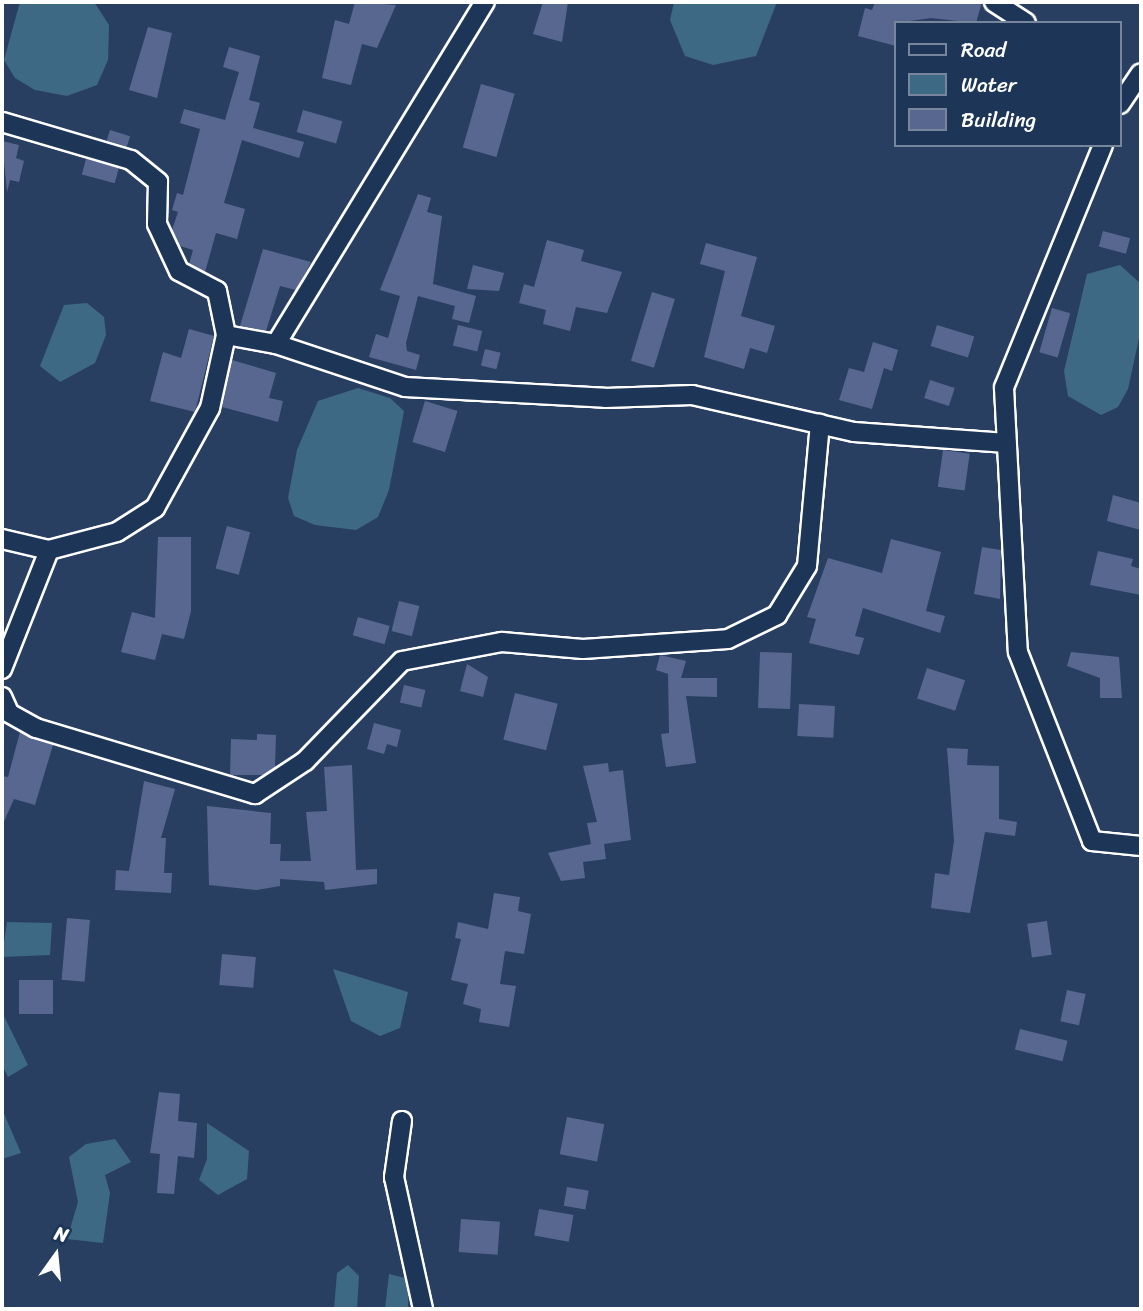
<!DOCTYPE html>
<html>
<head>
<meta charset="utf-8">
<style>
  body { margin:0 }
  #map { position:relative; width:1143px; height:1311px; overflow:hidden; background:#293f62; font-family:Sriracha,sans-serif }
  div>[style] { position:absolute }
  .water>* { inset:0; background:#3e6984 }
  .building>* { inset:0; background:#58678f; transform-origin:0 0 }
  .roads { filter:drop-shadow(2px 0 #fff) drop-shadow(-2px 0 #fff) drop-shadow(0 2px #fff) drop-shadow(0 -2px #fff) }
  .minor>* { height:18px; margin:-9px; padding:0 9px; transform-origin:9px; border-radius:9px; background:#1d3557 }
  span { translate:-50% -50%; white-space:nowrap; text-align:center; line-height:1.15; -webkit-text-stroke:7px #1d3557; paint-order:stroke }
  .frame { position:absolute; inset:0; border:4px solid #fff; pointer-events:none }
  .legend { position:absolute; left:894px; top:21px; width:228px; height:126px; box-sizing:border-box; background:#1d3557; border:2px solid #77869a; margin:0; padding:9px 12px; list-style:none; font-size:21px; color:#fff }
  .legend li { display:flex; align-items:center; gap:14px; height:35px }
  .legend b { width:35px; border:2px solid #77869a }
  .north { position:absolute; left:21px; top:1220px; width:70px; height:70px; -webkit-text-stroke:5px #1d3557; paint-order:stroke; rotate:15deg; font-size:19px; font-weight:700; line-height:28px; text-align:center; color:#fff }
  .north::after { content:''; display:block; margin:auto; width:24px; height:32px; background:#fff; clip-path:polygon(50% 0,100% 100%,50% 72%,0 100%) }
</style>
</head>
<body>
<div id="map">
  <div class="water">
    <div style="clip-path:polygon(20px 2px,94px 2px,109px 25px,108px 60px,97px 85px,67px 96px,35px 90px,15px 78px,4px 60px)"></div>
    <div style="clip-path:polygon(674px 2px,777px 2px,756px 56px,713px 65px,685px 56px,670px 20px)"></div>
    <div style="clip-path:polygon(1120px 265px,1141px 284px,1141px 329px,1128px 389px,1118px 407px,1101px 415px,1068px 396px,1064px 371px,1087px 274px)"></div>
    <div style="clip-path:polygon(87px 303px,104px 317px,106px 335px,95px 363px,60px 382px,40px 366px,64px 305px)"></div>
    <div style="clip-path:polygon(358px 388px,390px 398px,404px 411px,389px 490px,378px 517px,356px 530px,315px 525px,294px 516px,288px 498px,297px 450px,318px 401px)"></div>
    <div style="clip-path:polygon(7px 922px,52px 923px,50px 955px,2px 957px)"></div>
    <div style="clip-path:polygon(333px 969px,408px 992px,400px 1028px,380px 1036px,351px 1021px)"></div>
    <div style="clip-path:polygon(2px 1012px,28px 1065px,8px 1077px,2px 1065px)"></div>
    <div style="clip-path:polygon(2px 1109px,21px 1153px,2px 1159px)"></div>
    <div style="clip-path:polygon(207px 1123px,249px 1151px,247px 1179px,218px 1195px,199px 1180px,207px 1159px)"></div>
    <div style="clip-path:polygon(115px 1139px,131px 1162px,105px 1175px,110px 1193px,103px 1243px,67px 1239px,78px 1202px,69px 1157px,86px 1144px)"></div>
    <div style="clip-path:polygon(348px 1265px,359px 1276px,357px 1309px,334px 1309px,337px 1273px)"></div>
    <div style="clip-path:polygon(389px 1274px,409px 1279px,408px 1308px,385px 1309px)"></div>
  </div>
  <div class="building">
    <div style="clip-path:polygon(355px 2px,396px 5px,377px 48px,362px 44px,351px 85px,322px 78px,335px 20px,349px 24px)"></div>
    <div style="clip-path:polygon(543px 2px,568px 2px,562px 42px,533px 34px)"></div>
    <div style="clip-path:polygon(875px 2px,982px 2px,976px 23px,931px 18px,896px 23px,896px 46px,858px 36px,865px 8px,872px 10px)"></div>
    <div style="clip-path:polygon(148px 27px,172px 33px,157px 98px,129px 90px)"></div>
    <div style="clip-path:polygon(229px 47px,260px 56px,249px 100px,260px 103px,253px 128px,304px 142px,299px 158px,242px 140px,224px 203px,245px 209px,237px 239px,216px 233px,205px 272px,189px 264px,193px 250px,180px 246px,172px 230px,178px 212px,172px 210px,177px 193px,183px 195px,200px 129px,180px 123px,184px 109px,225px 120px,239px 72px,223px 67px)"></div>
    <div style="left:481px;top:84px;width:35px;height:66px;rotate:16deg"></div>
    <div style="left:303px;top:110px;width:41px;height:23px;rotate:16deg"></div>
    <div style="left:110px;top:130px;width:21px;height:11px;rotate:17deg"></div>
    <div style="clip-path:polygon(2px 141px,19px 145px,16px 158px,24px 161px,19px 182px,10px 180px,7px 192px)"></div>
    <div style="left:86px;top:159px;width:34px;height:16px;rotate:15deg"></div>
    <div style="clip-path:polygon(418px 194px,431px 198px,427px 212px,442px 216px,433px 284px,476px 296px,469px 323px,452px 319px,455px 306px,418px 296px,406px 343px,407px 351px,420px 355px,416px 370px,369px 357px,376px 334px,388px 338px,400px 296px,380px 290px)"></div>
    <div style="left:1103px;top:231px;width:28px;height:16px;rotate:15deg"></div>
    <div style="clip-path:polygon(547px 240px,584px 250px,581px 261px,622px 272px,607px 313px,576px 307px,570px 331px,543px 324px,546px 310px,519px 303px,524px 284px,534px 287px)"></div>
    <div style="clip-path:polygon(706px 243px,757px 257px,741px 316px,775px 326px,767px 353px,750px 348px,744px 369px,704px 357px,725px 271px,700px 264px)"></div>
    <div style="clip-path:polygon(263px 249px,311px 262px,296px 290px,280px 286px,266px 331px,240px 326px)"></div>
    <div style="clip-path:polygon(473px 265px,504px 273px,499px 291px,467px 289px)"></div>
    <div style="left:652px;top:292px;width:24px;height:72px;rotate:17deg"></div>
    <div style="left:1052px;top:308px;width:19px;height:46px;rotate:16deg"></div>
    <div style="left:458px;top:325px;width:25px;height:21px;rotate:14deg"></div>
    <div style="left:937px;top:325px;width:39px;height:22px;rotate:17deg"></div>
    <div style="clip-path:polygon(189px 329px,214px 336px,195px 412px,150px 401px,163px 352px,181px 358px)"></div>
    <div style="clip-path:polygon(873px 342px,898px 350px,892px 371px,884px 368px,872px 409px,839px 400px,849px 368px,864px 372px)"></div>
    <div style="left:485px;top:349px;width:16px;height:17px;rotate:14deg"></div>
    <div style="clip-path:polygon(232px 360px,276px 373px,269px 398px,283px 401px,278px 422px,222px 407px)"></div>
    <div style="left:930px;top:380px;width:26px;height:19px;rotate:18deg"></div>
    <div style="left:425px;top:401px;width:34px;height:43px;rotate:17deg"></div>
    <div style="left:943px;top:450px;width:27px;height:37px;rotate:8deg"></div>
    <div style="clip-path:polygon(1113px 495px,1141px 503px,1141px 530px,1107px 521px)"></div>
    <div style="left:227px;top:526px;width:24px;height:44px;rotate:15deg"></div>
    <div style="clip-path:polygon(158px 537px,191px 537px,191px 611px,184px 639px,162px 634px,155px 660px,121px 652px,132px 612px,155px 618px)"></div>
    <div style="clip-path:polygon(891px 539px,941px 552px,926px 611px,945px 616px,940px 633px,863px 608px,855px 636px,864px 638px,859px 655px,809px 643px,816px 619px,807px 617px,828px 558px,882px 573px)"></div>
    <div style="clip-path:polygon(982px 547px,1001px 550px,1000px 599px,974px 594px)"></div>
    <div style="clip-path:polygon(1098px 551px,1133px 559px,1131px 566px,1141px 569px,1141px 595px,1090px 585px)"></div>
    <div style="left:399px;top:601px;width:21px;height:31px;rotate:14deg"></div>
    <div style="left:358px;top:617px;width:33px;height:19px;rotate:16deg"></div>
    <div style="left:760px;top:652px;width:32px;height:56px;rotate:2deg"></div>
    <div style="clip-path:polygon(1071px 652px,1119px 657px,1122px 698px,1100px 698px,1100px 678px,1067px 666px)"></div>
    <div style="clip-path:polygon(660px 655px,686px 661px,681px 678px,717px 678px,717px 697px,686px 696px,696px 763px,666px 767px,661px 734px,669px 733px,668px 674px,656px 670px)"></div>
    <div style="clip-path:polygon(467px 664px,488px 677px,483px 697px,460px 691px)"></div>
    <div style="left:927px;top:668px;width:40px;height:32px;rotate:18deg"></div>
    <div style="left:404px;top:685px;width:22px;height:18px;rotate:13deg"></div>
    <div style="left:515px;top:693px;width:44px;height:48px;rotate:14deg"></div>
    <div style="left:799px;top:704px;width:36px;height:32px;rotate:3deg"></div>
    <div style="clip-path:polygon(374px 723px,401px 730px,397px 747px,387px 744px,384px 754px,367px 749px)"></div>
    <div style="clip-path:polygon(20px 732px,53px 745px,35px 805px,14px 799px,2px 826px,2px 776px,8px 777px)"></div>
    <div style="clip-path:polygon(257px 734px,276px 735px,275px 767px,264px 775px,230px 775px,231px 739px,257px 740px)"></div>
    <div style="clip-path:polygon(947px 748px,968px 749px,967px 765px,999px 766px,999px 819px,1017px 822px,1015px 836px,985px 832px,970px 913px,931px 908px,935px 873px,949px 875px,954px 841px)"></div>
    <div style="clip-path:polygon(608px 763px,609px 772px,623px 770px,631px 840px,604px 844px,606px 859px,583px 862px,585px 878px,561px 881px,548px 853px,591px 844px,587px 823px,597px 822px,583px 766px)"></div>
    <div style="clip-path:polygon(352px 765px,356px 870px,377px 869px,377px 884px,325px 890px,324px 882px,280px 879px,280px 886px,257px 890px,209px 885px,207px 806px,271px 813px,270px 844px,281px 844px,280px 861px,311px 861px,306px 812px,327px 811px,324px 767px)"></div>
    <div style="clip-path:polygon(144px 781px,175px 789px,161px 838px,166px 838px,164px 873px,172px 873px,171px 893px,115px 890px,116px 870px,129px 871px)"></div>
    <div style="clip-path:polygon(494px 893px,520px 897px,518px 911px,531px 914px,524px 954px,505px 951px,500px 984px,516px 986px,509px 1027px,479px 1022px,481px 1009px,463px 1004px,468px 984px,451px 980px,461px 939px,455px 938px,458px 922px,488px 929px)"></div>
    <div style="left:67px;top:918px;width:23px;height:62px;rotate:5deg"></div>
    <div style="left:1047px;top:921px;width:34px;height:20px;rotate:82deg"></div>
    <div style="left:222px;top:954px;width:34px;height:31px;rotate:5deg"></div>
    <div style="left:19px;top:980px;width:34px;height:34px"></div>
    <div style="left:1067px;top:990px;width:19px;height:32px;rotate:12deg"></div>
    <div style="left:1020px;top:1029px;width:49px;height:21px;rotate:14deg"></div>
    <div style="clip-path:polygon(159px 1092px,180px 1094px,178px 1121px,197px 1123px,194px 1158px,178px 1156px,174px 1194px,157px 1193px,160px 1154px,150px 1153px)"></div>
    <div style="left:567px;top:1117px;width:38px;height:38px;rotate:11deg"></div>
    <div style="left:567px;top:1187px;width:22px;height:19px;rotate:10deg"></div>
    <div style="left:539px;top:1209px;width:35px;height:27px;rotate:10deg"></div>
    <div style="left:461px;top:1219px;width:39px;height:33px;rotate:4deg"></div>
  </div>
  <div class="roads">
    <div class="minor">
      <div style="left:994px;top:2px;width:38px;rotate:33deg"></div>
      <div style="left:1120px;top:104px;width:37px;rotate:-56deg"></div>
      <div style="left:2px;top:122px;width:134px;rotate:16.4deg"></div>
      <div style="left:131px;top:160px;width:35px;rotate:39deg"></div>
      <div style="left:158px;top:182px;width:42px;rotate:91.4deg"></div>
      <div style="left:157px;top:224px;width:52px;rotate:64.9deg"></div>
      <div style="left:179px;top:271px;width:43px;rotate:27.8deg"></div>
      <div style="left:217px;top:291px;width:45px;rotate:78.4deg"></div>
      <div style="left:1103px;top:145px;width:262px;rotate:112.2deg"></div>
      <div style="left:1004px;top:388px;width:264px;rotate:87deg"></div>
      <div style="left:1018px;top:652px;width:203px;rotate:68.6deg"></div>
      <div style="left:1092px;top:841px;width:49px;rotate:5.8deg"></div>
      <div style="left:276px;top:344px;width:401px;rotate:-58.6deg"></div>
      <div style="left:2px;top:539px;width:48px;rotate:13.2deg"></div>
      <div style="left:49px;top:550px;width:70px;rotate:-14.8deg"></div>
      <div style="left:117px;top:532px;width:45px;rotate:-32.3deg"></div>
      <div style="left:155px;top:508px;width:114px;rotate:-61.2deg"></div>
      <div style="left:210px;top:408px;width:75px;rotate:-77.6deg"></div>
      <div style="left:226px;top:335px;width:51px;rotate:10.2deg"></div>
      <div style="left:276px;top:344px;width:136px;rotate:18.4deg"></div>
      <div style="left:405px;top:387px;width:200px;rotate:3.1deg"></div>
      <div style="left:605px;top:398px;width:87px;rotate:-2deg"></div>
      <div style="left:692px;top:395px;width:166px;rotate:12.9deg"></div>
      <div style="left:854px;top:432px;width:153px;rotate:4.1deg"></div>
      <div style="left:2px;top:669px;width:128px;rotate:-68.4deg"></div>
      <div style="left:2px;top:697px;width:17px;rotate:66deg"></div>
      <div style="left:9px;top:713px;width:31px;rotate:29deg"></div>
      <div style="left:36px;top:728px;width:229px;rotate:16.8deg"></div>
      <div style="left:255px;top:794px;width:60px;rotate:-33.4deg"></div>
      <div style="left:305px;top:761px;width:139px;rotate:-45.9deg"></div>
      <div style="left:402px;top:661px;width:102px;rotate:-10.8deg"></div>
      <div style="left:502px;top:642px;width:81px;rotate:4.9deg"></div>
      <div style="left:583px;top:649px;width:145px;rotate:-3.9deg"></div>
      <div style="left:728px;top:639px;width:55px;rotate:-26.1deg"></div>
      <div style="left:777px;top:615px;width:57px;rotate:-58.5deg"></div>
      <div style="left:807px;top:566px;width:143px;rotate:-84.8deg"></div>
      <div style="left:402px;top:1121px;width:57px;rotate:98.1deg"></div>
      <div style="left:394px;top:1177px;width:135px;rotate:77.6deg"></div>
    </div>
  </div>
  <div class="frame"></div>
  <ul class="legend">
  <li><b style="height:9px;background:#1d3557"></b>Road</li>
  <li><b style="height:19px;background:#3e6984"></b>Water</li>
  <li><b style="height:19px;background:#58678f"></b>Building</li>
  </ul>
  <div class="north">N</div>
</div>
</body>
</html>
